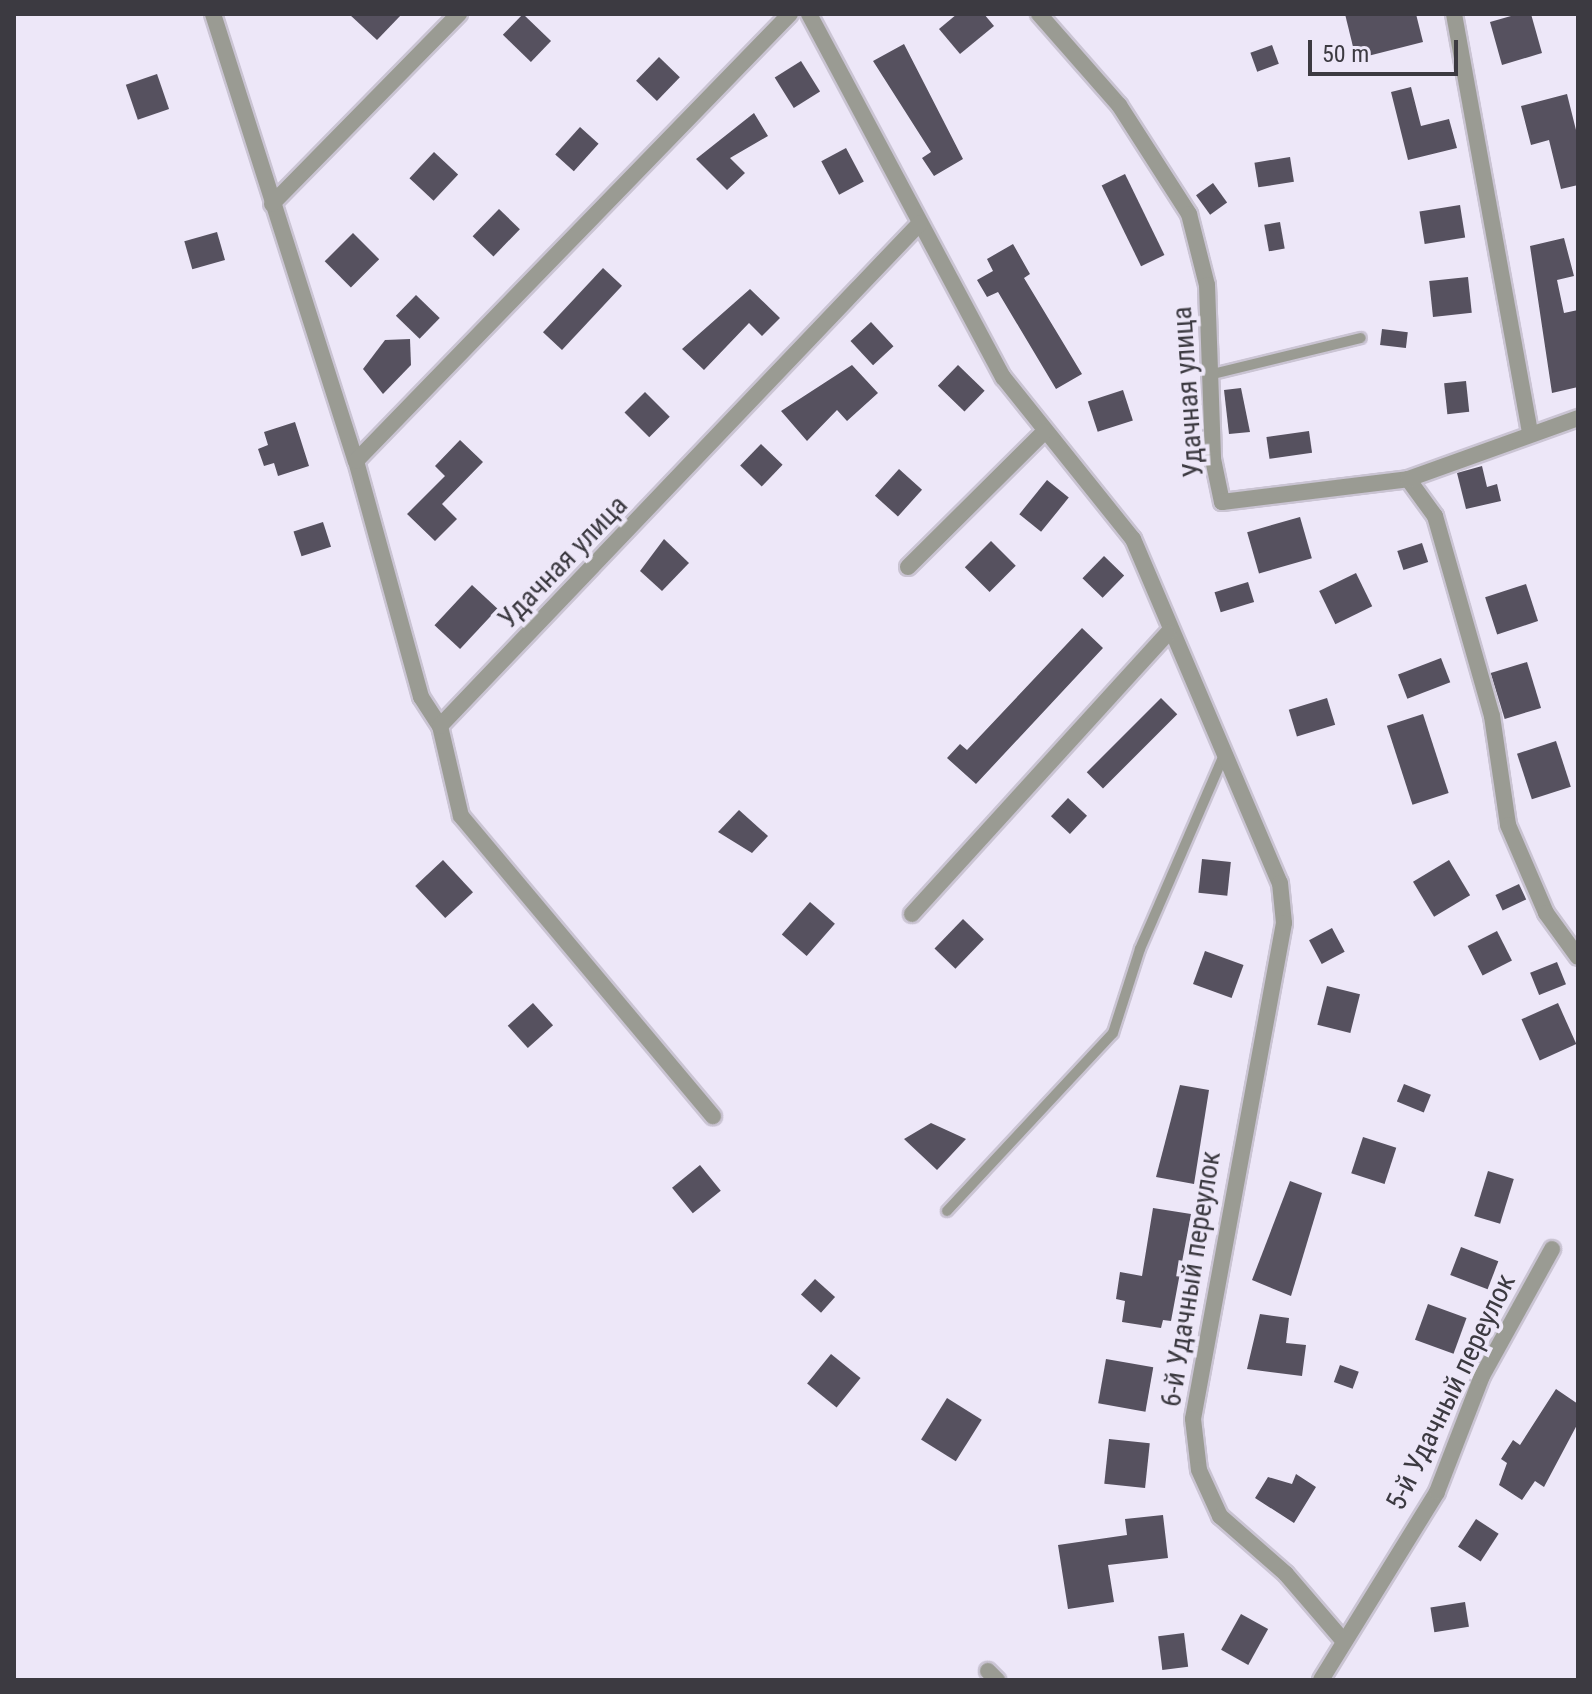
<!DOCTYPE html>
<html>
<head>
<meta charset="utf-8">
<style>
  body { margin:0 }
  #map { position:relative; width:1592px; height:1694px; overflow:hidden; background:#ede7f8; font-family:"Roboto Condensed",sans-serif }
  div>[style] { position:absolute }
  .building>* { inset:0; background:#56515f; transform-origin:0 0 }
  .roads { filter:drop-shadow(2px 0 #cac4d3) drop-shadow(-2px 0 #cac4d3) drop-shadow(0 2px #cac4d3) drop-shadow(0 -2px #cac4d3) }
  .service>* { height:10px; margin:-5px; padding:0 5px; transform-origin:5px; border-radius:5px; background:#9a9b93 }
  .minor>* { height:16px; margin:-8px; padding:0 8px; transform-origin:8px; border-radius:8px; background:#9a9b93 }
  span { translate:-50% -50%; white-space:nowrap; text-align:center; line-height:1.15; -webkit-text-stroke:8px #ede7f8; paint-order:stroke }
  .street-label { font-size:28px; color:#3c3a41 }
  .frame { position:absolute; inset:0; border:16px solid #3c3a41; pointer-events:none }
  .scale { position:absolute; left:1308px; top:40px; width:150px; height:36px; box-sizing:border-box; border:4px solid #3c3a41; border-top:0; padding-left:10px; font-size:24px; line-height:28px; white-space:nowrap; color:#3c3a41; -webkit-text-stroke:6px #ede7f8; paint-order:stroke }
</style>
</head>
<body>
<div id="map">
  <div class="building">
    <div style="clip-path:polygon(349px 14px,402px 14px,377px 40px)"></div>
    <div style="left:523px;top:14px;width:39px;height:29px;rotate:44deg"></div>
    <div style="clip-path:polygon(957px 14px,984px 14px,994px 26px,960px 54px,939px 29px)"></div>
    <div style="clip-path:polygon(1345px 14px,1416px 14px,1423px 42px,1356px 59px)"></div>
    <div style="clip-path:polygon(1518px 14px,1531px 14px,1542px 53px,1502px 65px,1490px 22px)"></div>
    <div style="clip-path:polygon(904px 44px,963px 159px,934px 176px,922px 158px,931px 152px,873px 61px)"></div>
    <div style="left:1272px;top:45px;width:20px;height:23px;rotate:70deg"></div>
    <div style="left:659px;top:57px;width:29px;height:33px;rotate:44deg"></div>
    <div style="left:801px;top:61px;width:36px;height:31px;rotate:58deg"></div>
    <div style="left:157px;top:74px;width:37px;height:33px;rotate:71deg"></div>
    <div style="clip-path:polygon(1411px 87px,1421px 126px,1449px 119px,1457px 148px,1408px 160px,1391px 92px)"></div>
    <div style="clip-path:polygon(1567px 94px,1578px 138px,1578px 185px,1561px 189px,1549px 140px,1531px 145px,1521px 106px)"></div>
    <div style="clip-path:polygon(754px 113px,768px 136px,730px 158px,745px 173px,727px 190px,696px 159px)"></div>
    <div style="left:580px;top:127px;width:25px;height:37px;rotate:42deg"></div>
    <div style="left:846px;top:148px;width:38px;height:28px;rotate:62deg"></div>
    <div style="left:434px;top:152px;width:33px;height:36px;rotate:43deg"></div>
    <div style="left:1290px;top:157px;width:25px;height:36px;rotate:81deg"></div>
    <div style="left:1125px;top:174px;width:90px;height:26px;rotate:64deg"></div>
    <div style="left:1213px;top:183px;width:24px;height:21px;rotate:54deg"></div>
    <div style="left:1460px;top:205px;width:33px;height:41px;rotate:81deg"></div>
    <div style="left:499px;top:209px;width:29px;height:38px;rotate:44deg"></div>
    <div style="left:1280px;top:222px;width:27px;height:16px;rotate:80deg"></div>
    <div style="left:217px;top:232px;width:29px;height:34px;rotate:74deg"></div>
    <div style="left:353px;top:233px;width:37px;height:40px;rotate:45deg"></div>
    <div style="clip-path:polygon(1564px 238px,1574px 276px,1557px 280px,1564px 313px,1578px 310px,1578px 387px,1552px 393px,1530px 246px)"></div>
    <div style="clip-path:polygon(1013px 244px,1030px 274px,1024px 278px,1082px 374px,1056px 389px,998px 292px,987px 297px,977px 280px,993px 271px,987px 259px)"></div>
    <div style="left:603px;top:268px;width:26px;height:88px;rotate:43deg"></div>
    <div style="left:1468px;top:277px;width:36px;height:39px;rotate:84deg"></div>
    <div style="clip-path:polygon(750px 289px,780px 318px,762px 336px,749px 323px,704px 370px,682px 349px)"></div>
    <div style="left:416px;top:295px;width:33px;height:29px;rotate:44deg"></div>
    <div style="left:871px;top:322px;width:33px;height:28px;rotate:47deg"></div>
    <div style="left:1382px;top:329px;width:26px;height:16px;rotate:7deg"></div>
    <div style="clip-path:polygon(410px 339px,411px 365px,383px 394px,363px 369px,385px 340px)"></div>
    <div style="clip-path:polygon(852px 365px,878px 393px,847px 421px,837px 410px,807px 441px,781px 411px)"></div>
    <div style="left:958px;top:365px;width:37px;height:29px;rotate:44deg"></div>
    <div style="left:1466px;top:381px;width:31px;height:22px;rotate:84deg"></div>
    <div style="clip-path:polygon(1241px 388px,1250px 432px,1229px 434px,1224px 390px)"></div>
    <div style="left:1123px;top:390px;width:32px;height:37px;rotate:72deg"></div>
    <div style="left:645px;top:392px;width:35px;height:29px;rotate:45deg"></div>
    <div style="clip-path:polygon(295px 422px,309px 466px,278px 476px,274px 463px,264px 466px,258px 449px,268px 445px,264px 432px)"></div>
    <div style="left:1309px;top:431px;width:22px;height:43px;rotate:82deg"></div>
    <div style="clip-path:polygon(460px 440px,483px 462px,442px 504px,457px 519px,435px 541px,407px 514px,445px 476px,435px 466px)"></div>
    <div style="left:761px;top:444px;width:30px;height:30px;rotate:44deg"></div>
    <div style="clip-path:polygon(1482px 466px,1487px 487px,1497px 484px,1501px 501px,1466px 509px,1457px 473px)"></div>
    <div style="left:899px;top:469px;width:31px;height:36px;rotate:42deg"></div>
    <div style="left:1047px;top:480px;width:28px;height:44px;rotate:39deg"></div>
    <div style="left:1300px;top:517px;width:43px;height:55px;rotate:74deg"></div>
    <div style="left:323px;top:522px;width:26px;height:31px;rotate:72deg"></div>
    <div style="clip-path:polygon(664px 539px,689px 563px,662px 591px,640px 571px)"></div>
    <div style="left:991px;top:541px;width:35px;height:37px;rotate:45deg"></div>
    <div style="left:1422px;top:543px;width:20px;height:26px;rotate:72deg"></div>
    <div style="left:1104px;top:556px;width:28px;height:31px;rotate:44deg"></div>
    <div style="left:1356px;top:573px;width:37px;height:41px;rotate:64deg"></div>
    <div style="left:1248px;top:582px;width:21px;height:35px;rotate:73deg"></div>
    <div style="left:1526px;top:584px;width:39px;height:43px;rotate:72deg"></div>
    <div style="left:472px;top:585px;width:35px;height:55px;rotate:43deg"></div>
    <div style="clip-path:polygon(1082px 628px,1103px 648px,976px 784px,947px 758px,960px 744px,967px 750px)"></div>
    <div style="left:1441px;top:658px;width:26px;height:46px;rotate:69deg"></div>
    <div style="left:1527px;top:662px;width:48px;height:38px;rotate:73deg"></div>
    <div style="left:1161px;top:698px;width:23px;height:105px;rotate:45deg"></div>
    <div style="left:1327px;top:698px;width:28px;height:40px;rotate:73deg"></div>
    <div style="left:1423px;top:714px;width:83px;height:38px;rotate:72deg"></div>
    <div style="left:1556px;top:741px;width:48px;height:41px;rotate:72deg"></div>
    <div style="left:1068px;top:798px;width:26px;height:25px;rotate:43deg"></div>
    <div style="clip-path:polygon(739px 810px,768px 836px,752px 853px,718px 832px)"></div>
    <div style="left:1202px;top:859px;width:29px;height:34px;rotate:6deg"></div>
    <div style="left:443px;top:860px;width:44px;height:38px;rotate:47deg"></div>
    <div style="left:1449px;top:860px;width:41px;height:42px;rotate:59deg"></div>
    <div style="left:1519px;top:884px;width:17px;height:26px;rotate:65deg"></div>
    <div style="left:810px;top:902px;width:33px;height:43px;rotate:41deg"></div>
    <div style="left:963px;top:919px;width:29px;height:41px;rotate:44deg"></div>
    <div style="left:1332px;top:928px;width:27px;height:26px;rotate:62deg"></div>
    <div style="left:1497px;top:931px;width:33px;height:33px;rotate:63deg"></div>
    <div style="left:1205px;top:951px;width:41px;height:35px;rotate:20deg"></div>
    <div style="left:1557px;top:962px;width:24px;height:29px;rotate:68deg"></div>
    <div style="left:1327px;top:986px;width:34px;height:40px;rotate:14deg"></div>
    <div style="left:533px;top:1003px;width:30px;height:34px;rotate:48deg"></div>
    <div style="left:1558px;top:1003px;width:45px;height:40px;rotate:66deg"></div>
    <div style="left:1404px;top:1084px;width:29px;height:19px;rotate:22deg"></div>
    <div style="clip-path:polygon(1180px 1085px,1209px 1090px,1194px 1184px,1156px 1177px)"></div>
    <div style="clip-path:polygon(931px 1123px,966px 1139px,937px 1170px,904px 1139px)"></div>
    <div style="left:1363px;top:1137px;width:35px;height:38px;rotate:18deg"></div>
    <div style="left:700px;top:1165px;width:33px;height:36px;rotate:51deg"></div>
    <div style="left:1488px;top:1171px;width:27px;height:47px;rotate:17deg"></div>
    <div style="clip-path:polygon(1290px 1181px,1322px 1193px,1291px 1296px,1252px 1280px)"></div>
    <div style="clip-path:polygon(1153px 1208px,1191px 1214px,1171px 1321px,1163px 1320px,1161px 1328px,1122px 1322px,1125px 1301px,1116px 1299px,1120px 1272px,1142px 1276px)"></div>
    <div style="left:1461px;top:1247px;width:40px;height:30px;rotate:21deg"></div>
    <div style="left:815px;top:1279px;width:27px;height:21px;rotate:42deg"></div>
    <div style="left:1428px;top:1304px;width:41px;height:38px;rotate:20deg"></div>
    <div style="clip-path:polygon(1260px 1314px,1289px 1318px,1286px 1343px,1306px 1345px,1302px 1376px,1247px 1369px)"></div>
    <div style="left:831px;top:1354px;width:38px;height:38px;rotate:39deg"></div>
    <div style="left:1106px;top:1359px;width:48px;height:45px;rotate:10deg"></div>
    <div style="left:1340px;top:1365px;width:20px;height:18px;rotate:20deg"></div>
    <div style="clip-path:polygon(1556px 1389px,1578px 1404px,1578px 1423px,1544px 1487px,1535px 1481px,1522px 1500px,1499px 1485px,1507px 1463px,1501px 1459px,1513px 1440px,1520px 1445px)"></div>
    <div style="left:947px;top:1398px;width:41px;height:49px;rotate:32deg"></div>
    <div style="left:1109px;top:1439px;width:41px;height:45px;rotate:6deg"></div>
    <div style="clip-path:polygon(1296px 1474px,1316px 1487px,1294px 1523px,1255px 1498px,1268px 1477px,1292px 1484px)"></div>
    <div style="clip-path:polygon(1163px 1515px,1168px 1558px,1108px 1565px,1114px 1602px,1068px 1609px,1058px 1545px,1127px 1535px,1125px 1519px)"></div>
    <div style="left:1476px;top:1519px;width:27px;height:33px;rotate:33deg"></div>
    <div style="left:1465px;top:1602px;width:25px;height:35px;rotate:81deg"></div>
    <div style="left:1241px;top:1614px;width:31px;height:41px;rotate:29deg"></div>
    <div style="left:1184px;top:1633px;width:34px;height:26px;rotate:83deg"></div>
  </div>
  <div class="roads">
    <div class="service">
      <div style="left:1213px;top:374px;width:152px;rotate:-13.7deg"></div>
      <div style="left:947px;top:1211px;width:243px;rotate:-47deg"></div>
      <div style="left:1113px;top:1033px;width:88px;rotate:-72.2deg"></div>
      <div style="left:1140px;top:949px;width:211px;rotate:-66.6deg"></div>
    </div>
    <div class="minor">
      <div style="left:213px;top:14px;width:469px;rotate:72.3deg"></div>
      <div style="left:356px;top:461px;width:245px;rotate:74.6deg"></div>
      <div style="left:421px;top:697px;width:35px;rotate:57deg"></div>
      <div style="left:440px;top:726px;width:92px;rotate:76.9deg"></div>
      <div style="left:461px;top:816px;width:392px;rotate:50deg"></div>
      <div style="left:809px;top:14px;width:412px;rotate:61.9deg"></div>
      <div style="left:1003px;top:377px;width:208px;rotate:51.3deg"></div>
      <div style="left:1133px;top:539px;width:374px;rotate:66.9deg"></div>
      <div style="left:1280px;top:883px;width:40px;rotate:84.3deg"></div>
      <div style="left:1284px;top:923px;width:504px;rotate:100.4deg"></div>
      <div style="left:1193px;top:1419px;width:51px;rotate:83.3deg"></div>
      <div style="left:1199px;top:1470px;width:51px;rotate:65.5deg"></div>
      <div style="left:1220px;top:1516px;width:88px;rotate:41.3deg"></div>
      <div style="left:1286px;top:1574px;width:86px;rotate:49.3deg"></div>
      <div style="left:1039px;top:14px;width:121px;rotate:48.7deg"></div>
      <div style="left:1119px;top:105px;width:130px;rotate:57.3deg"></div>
      <div style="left:1189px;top:214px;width:73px;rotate:75.8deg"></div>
      <div style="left:1207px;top:285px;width:174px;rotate:88deg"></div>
      <div style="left:1213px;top:459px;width:44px;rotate:78.2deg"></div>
      <div style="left:1222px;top:502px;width:187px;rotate:-7deg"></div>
      <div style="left:1408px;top:479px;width:46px;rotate:53.9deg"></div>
      <div style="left:1435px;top:516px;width:208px;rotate:74.1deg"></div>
      <div style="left:1492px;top:716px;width:110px;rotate:81.6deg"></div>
      <div style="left:1508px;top:825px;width:96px;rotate:66.6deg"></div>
      <div style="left:1546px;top:913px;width:54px;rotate:54deg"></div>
      <div style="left:1454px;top:14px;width:427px;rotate:79.7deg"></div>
      <div style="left:272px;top:204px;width:267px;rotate:-45.5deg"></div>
      <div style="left:356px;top:461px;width:623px;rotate:-45.85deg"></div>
      <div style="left:1408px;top:479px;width:181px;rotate:-19.7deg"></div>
      <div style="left:908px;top:567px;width:192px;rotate:-44.8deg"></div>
      <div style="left:440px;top:726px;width:695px;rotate:-46.34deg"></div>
      <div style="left:912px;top:914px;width:380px;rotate:-47.7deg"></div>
      <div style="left:988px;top:1671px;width:13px;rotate:45deg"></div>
      <div style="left:1321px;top:1680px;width:221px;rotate:-58.3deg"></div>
      <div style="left:1437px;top:1492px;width:124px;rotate:-68.8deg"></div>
      <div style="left:1482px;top:1376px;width:145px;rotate:-61.1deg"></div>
    </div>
  </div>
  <div class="street-label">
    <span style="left:1188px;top:392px;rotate:-94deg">Удачная улица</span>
    <span style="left:563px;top:562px;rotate:-46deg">Удачная улица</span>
    <span style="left:1191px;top:1279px;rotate:-81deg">6-й Удачный переулок</span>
    <span style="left:1451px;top:1392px;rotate:-64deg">5-й Удачный переулок</span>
  </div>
  <div class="frame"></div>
  <div class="scale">50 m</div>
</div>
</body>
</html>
